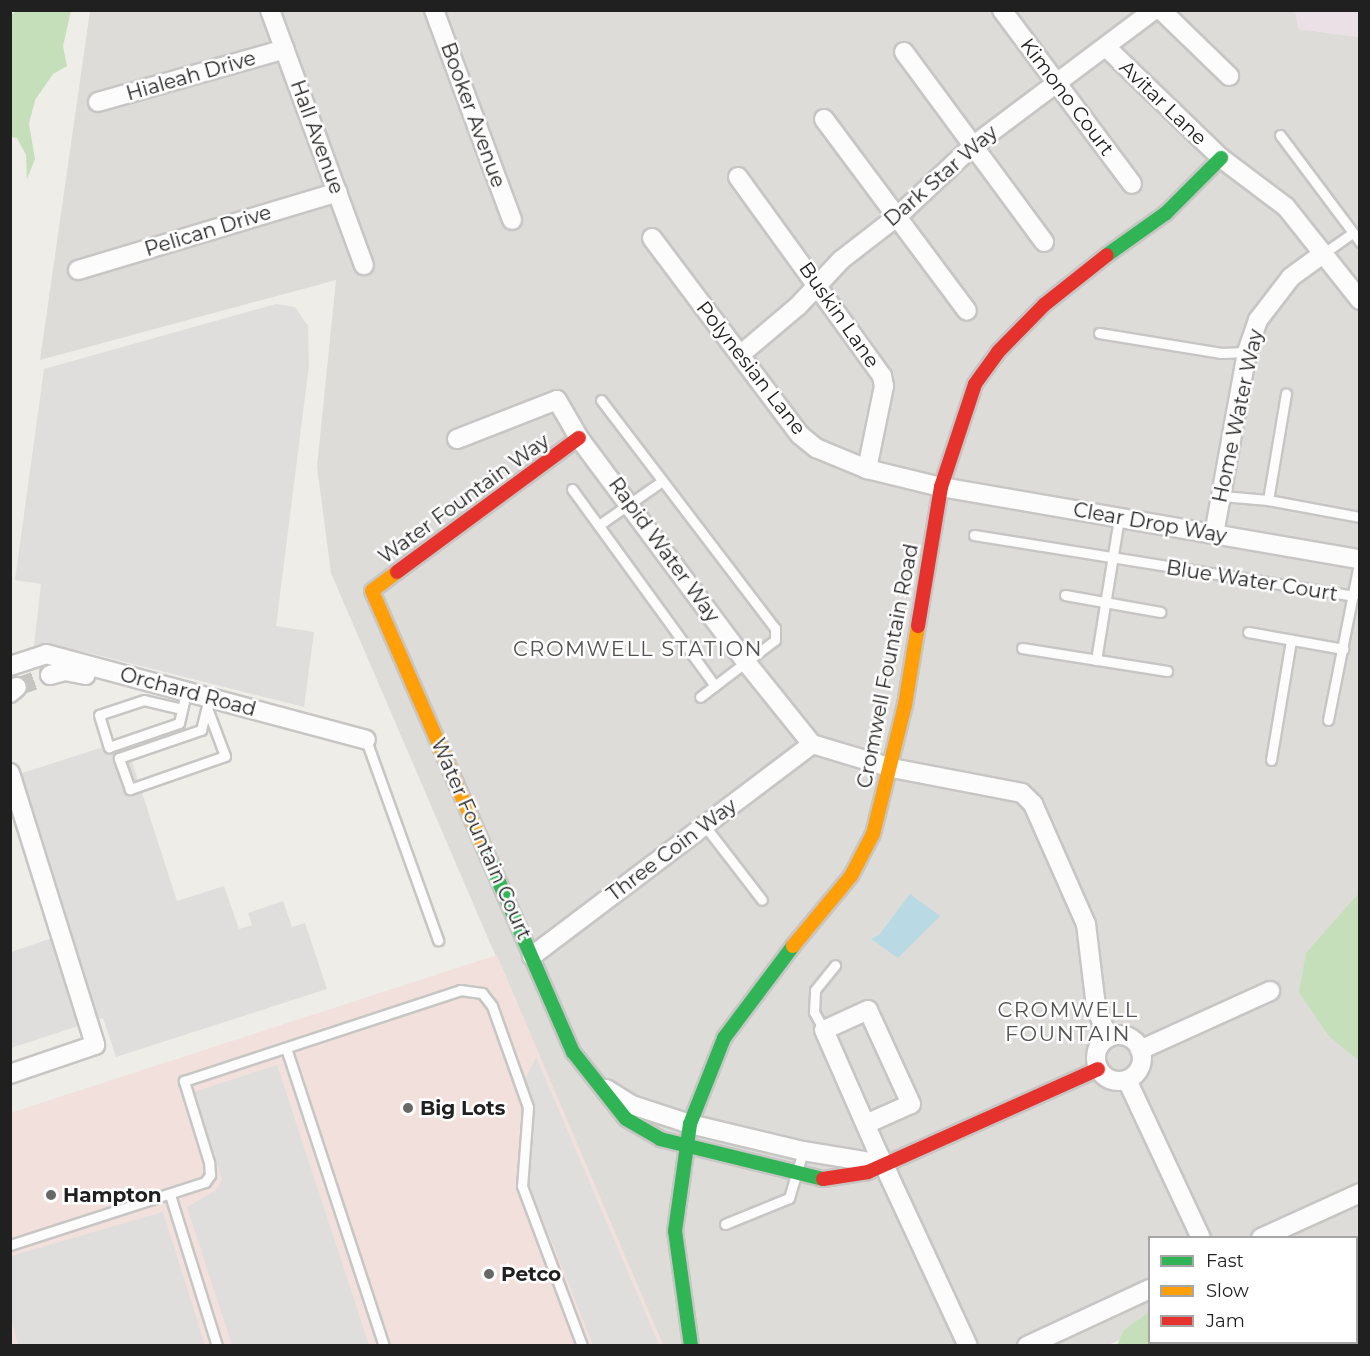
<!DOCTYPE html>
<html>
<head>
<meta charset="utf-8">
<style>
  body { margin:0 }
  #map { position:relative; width:1370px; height:1356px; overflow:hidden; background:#eeede8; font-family:Montserrat,sans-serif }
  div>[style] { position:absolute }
  .residential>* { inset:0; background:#dddcd9 }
  .commercial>* { inset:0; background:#f1e0dc }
  .industrial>* { inset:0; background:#ece0e7 }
  .forest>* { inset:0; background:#c6dfbb }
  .parking>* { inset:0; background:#dfdedc }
  .water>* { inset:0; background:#b9d9e4 }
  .street-tunnel>* { height:18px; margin-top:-9px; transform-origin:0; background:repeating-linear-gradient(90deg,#c5c4c0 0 18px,transparent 0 27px) }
  .roads { filter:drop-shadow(2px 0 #c7c6c4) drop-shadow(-2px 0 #c7c6c4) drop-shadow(0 2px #c7c6c4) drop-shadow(0 -2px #c7c6c4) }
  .lane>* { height:9px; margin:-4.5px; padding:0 4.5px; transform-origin:4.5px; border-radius:4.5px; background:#fcfcfc }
  .street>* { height:18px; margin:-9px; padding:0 9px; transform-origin:9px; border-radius:9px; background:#fcfcfc }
  .street>.ring { margin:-9px; padding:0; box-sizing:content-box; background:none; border:18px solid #fcfcfc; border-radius:50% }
  .fast>* { height:14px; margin:-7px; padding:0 7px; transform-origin:7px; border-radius:7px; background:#30b455 }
  .slow>* { height:14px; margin:-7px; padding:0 7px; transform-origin:7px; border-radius:7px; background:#ff9f0a }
  .jam>* { height:14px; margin:-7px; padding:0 7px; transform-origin:7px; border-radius:7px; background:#e5322d }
  .dots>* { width:16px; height:16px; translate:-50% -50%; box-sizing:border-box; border:3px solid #fff; border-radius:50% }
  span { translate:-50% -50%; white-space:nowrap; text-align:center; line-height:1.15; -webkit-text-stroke:5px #fff; paint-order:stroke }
  .street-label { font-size:20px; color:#202020 }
  .poi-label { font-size:20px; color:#202020; font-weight:700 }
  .left { translate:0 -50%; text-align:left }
  .neighbourhood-label { font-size:21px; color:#535353; letter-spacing:1.5px }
  .frame { position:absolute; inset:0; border:12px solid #202020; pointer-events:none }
  .legend { position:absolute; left:1148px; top:1236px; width:210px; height:108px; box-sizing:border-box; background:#fff; border:2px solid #a6a6a6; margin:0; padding:8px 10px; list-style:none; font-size:18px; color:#202020 }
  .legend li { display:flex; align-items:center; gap:12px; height:30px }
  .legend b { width:30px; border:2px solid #a6a6a6 }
</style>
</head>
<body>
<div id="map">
  <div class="residential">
    <div style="clip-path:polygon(1295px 10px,1299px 29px,1359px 37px,1359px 1237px,1150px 1238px,1149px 1327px,1108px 1345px,663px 1345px,331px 573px,317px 467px,336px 280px,40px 360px,90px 11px)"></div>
  </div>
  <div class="commercial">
    <div style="clip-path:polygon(497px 955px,663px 1345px,11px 1345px,10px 1113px)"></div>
  </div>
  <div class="industrial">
    <div style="clip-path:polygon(1295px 11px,1359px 11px,1359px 37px,1299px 29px)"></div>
  </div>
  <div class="forest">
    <div style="clip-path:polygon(18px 10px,71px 11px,63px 46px,67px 66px,53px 74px,35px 100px,29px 124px,35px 159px,27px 179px,26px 155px,17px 138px,11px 137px,11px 15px)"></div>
    <div style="clip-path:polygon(1359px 893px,1359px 1061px,1328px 1035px,1299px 992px,1306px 953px)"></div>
    <div style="clip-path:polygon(1149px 1312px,1150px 1342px,1231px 1343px,1117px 1345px,1124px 1330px)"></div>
  </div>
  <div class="parking">
    <div style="clip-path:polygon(276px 304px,295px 307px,308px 326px,309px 365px,276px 626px,314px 632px,304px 707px,85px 652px,34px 646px,41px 584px,15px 580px,44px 369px)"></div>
    <div style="clip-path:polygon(125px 740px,177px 901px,224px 886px,239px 929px,252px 925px,248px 913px,283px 901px,292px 927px,305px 923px,327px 989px,116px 1057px,103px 1018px,11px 1048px,11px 952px,52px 938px,11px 811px,10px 777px)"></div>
    <div style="clip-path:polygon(536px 1057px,659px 1345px,593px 1345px,529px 1184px,533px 1107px,523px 1084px)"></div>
    <div style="clip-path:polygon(277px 1065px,369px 1345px,232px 1345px,187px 1207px,216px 1190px,222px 1180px,194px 1092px)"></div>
    <div style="clip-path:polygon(163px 1212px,205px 1345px,18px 1345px,11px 1319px,11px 1256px)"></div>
  </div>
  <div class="water">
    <div style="clip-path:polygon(910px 894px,940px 916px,898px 958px,871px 939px,879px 935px)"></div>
  </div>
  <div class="street-tunnel">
    <div style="left:17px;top:687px;width:35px;rotate:-20deg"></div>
  </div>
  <div class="roads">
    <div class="lane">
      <div style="left:1280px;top:135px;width:134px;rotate:53.2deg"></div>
      <div style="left:1324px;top:253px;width:35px;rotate:-35deg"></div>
      <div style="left:1099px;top:333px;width:124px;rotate:9.3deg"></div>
      <div style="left:1221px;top:353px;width:26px;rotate:-2deg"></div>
      <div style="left:601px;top:400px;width:287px;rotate:52.7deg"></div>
      <div style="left:775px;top:628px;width:12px;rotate:90deg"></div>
      <div style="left:775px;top:640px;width:94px;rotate:142.8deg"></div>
      <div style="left:572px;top:489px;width:243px;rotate:54deg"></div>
      <div style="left:1222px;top:496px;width:46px;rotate:5deg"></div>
      <div style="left:1268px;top:500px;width:94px;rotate:10.5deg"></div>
      <div style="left:1268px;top:500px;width:108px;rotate:-80.4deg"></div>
      <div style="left:599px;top:525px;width:77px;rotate:-34.9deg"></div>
      <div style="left:974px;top:535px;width:384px;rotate:9.1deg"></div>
      <div style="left:1065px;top:595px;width:97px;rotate:10.1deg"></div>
      <div style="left:1248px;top:632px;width:97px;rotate:10.1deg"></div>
      <div style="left:1022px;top:648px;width:147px;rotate:9deg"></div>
      <div style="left:1096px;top:660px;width:144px;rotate:-80.8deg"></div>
      <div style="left:207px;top:708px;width:51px;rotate:69.4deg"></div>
      <div style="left:225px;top:756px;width:101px;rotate:160.8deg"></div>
      <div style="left:130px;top:789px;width:33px;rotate:-110deg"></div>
      <div style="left:119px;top:758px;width:87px;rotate:-18.9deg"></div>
      <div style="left:201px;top:730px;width:33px;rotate:-76deg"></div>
      <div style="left:182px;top:709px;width:39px;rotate:-167deg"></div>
      <div style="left:144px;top:700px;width:47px;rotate:161.6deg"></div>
      <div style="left:99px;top:715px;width:34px;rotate:73deg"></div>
      <div style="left:109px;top:747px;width:74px;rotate:-18.9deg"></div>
      <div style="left:179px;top:723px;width:32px;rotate:-77deg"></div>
      <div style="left:1328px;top:720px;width:164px;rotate:-78.8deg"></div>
      <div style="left:366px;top:740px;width:213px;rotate:70.2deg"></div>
      <div style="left:1271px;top:760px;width:122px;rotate:-80.5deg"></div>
      <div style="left:705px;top:826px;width:93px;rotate:52.4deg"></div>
      <div style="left:824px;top:1030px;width:21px;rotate:-119deg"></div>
      <div style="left:814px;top:1012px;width:22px;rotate:-87deg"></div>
      <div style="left:815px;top:990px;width:32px;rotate:-51deg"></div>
      <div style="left:286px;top:1048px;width:314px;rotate:71.8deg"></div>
      <div style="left:170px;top:1195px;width:158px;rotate:72.7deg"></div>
      <div style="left:725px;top:1224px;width:69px;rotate:-22.1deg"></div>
      <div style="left:789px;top:1198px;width:49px;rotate:-73.4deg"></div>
      <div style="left:10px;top:1245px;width:205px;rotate:-17.9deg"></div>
      <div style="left:205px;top:1182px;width:9px;rotate:-54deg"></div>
      <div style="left:210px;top:1175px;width:13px;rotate:-94deg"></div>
      <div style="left:209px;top:1162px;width:85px;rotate:-107.2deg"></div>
      <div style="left:184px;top:1081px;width:291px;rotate:-18.2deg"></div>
      <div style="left:460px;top:990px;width:22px;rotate:8deg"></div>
      <div style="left:482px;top:993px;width:16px;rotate:52deg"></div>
      <div style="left:492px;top:1006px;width:107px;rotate:70.4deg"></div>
      <div style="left:528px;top:1107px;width:79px;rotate:94.3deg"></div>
      <div style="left:522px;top:1186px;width:171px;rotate:69.4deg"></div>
    </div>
    <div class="street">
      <div style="left:270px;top:10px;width:272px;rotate:69.8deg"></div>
      <div style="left:434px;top:10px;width:224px;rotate:69.6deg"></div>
      <div style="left:1002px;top:10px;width:217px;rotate:53.2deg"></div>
      <div style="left:1161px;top:10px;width:95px;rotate:44.1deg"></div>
      <div style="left:1106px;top:47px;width:160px;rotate:44deg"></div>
      <div style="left:1221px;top:158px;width:81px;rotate:37deg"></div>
      <div style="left:1286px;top:207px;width:119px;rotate:51.5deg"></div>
      <div style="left:904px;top:52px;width:236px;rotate:53.6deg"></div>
      <div style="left:98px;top:102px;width:194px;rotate:-15.8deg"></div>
      <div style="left:824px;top:119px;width:239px;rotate:53.3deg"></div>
      <div style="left:738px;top:177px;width:246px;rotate:54.1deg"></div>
      <div style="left:882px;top:376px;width:10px;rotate:79deg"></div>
      <div style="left:884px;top:386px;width:85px;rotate:101.6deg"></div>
      <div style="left:652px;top:238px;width:246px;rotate:53.1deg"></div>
      <div style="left:800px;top:435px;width:21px;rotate:39deg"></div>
      <div style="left:816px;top:448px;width:55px;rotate:22.4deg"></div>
      <div style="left:867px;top:469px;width:76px;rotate:13.7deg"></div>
      <div style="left:941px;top:487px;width:425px;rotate:9.8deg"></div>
      <div style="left:78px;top:270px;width:271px;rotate:-16.7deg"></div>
      <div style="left:740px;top:355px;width:76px;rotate:-40.2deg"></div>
      <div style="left:798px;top:306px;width:63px;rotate:-46.9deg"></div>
      <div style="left:841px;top:260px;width:72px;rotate:-37.7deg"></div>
      <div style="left:898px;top:216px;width:104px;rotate:-43.1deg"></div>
      <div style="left:974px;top:145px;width:225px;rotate:-36.9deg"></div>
      <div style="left:457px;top:439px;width:107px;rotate:-21.3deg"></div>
      <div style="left:557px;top:400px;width:44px;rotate:59.9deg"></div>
      <div style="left:579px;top:438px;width:279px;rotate:53.3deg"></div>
      <div style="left:746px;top:662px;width:105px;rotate:51.2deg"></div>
      <div style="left:812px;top:744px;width:84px;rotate:16.7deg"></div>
      <div style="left:892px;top:768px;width:132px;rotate:10.9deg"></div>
      <div style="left:1022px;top:793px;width:16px;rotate:45deg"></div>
      <div style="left:1033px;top:804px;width:131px;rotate:66.2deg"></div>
      <div style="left:1086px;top:924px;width:84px;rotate:83.1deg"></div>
      <div style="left:1096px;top:1007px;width:33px;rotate:69deg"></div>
      <div style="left:1214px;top:534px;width:185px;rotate:-79.7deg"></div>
      <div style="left:1247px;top:352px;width:34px;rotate:-71deg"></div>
      <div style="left:1258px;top:320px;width:54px;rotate:-52.5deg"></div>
      <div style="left:1291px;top:277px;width:41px;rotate:-36deg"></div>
      <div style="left:10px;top:666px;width:38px;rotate:-18deg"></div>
      <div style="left:46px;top:654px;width:331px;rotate:15deg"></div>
      <div style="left:50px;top:675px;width:16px;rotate:-15deg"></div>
      <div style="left:65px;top:671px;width:21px;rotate:11deg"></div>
      <div style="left:10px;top:693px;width:9px;rotate:-41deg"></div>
      <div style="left:10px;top:773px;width:285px;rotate:72.6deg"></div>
      <div style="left:95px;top:1045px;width:90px;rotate:161.2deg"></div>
      <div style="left:532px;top:956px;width:351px;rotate:-37.1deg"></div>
      <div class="ring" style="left:1096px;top:1035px;width:28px;height:28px"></div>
      <div style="left:1140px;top:1050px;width:143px;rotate:-24.4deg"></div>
      <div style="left:1127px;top:1080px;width:174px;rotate:64.9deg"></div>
      <div style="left:606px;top:1089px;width:31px;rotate:32deg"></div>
      <div style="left:632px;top:1105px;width:61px;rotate:18.1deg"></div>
      <div style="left:690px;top:1124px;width:116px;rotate:13.4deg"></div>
      <div style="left:803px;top:1151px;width:80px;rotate:9.3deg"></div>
      <div style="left:866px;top:1124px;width:49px;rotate:-24deg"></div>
      <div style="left:911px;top:1104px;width:103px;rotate:-114.6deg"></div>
      <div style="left:868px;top:1010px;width:48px;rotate:155.6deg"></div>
      <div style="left:824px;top:1030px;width:132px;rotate:66.3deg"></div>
      <div style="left:877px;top:1151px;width:15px;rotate:62deg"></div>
      <div style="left:884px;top:1164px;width:13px;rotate:67deg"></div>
      <div style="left:889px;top:1176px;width:187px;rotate:65.1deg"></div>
      <div style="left:1261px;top:1238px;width:109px;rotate:-24.4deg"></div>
      <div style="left:1027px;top:1346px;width:136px;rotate:-24.9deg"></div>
    </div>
    <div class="fast">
      <div style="left:1107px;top:255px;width:72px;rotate:-35.4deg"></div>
      <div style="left:1166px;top:213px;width:78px;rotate:-45deg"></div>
      <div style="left:482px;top:843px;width:228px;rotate:66.5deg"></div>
      <div style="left:573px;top:1052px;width:85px;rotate:51.7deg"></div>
      <div style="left:626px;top:1119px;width:39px;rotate:30deg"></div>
      <div style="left:660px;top:1139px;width:168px;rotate:13.8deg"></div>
      <div style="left:691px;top:1346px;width:116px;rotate:-97.9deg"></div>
      <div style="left:675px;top:1231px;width:108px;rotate:-82deg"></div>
      <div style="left:690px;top:1124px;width:92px;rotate:-68.4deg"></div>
      <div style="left:724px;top:1038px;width:115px;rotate:-53.1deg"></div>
      <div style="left:1267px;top:1346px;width:7px;rotate:-34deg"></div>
    </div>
    <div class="slow">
      <div style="left:397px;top:572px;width:31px;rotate:143deg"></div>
      <div style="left:372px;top:591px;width:275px;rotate:66.4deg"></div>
      <div style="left:793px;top:946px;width:91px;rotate:-50.4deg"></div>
      <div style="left:851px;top:876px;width:47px;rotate:-62.4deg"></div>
      <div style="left:873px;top:834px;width:133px;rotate:-76.1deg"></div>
      <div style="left:905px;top:705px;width:80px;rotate:-80.7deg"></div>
    </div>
    <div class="jam">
      <div style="left:397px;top:572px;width:226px;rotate:-36.4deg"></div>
      <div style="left:918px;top:626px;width:141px;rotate:-80.6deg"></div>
      <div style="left:941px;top:487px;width:108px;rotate:-71.7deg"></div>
      <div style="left:975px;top:384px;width:39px;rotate:-54deg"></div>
      <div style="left:998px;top:352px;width:66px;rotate:-45.6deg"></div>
      <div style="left:1044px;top:305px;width:80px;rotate:-38.4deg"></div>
      <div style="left:823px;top:1179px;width:46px;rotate:-8.8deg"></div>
      <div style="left:868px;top:1172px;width:252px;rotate:-24.1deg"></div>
      <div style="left:1356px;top:1305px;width:4px;rotate:-14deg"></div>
      <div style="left:1356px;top:1324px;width:4px;rotate:-14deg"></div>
      <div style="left:1300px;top:1346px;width:9px;rotate:-27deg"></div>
    </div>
  </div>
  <div class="dots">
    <div style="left:408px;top:1108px;background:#686866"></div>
    <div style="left:51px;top:1195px;background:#686866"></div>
    <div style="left:489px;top:1274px;background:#686866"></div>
  </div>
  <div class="street-label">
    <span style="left:191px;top:76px;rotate:-16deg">Hialeah Drive</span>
    <span style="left:1067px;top:97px;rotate:53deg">Kimono Court</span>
    <span style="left:1163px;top:103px;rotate:44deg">Avitar Lane</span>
    <span style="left:473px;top:115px;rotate:70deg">Booker Avenue</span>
    <span style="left:317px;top:137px;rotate:70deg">Hall Avenue</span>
    <span style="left:941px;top:176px;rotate:-41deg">Dark Star Way</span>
    <span style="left:208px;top:231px;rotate:-17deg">Pelican Drive</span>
    <span style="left:839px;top:315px;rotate:55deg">Buskin Lane</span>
    <span style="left:751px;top:368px;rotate:52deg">Polynesian Lane</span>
    <span style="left:1238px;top:416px;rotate:-78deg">Home Water Way</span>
    <span style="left:464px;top:499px;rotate:-36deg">Water Fountain Way</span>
    <span style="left:1150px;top:523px;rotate:10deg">Clear Drop Way</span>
    <span style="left:664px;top:550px;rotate:54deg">Rapid Water Way</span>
    <span style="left:1252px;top:581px;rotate:9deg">Blue Water Court</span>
    <span style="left:888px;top:666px;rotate:-79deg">Cromwell Fountain Road</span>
    <span style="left:188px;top:692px;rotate:15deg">Orchard Road</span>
    <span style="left:481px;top:839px;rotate:66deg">Water Fountain Court</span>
    <span style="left:672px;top:850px;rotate:-37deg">Three Coin Way</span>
  </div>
  <div class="poi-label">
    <span class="left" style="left:420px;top:1108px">Big Lots</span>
    <span class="left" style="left:63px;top:1195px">Hampton</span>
    <span class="left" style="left:501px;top:1274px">Petco</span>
  </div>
  <div class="neighbourhood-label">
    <span style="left:638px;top:649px">CROMWELL STATION</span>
    <span style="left:1068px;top:1022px">CROMWELL<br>FOUNTAIN</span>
  </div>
  <div class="frame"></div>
  <ul class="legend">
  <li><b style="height:8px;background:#30b455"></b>Fast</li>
  <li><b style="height:8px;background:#ff9f0a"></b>Slow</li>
  <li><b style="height:8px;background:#e5322d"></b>Jam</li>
  </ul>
</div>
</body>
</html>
